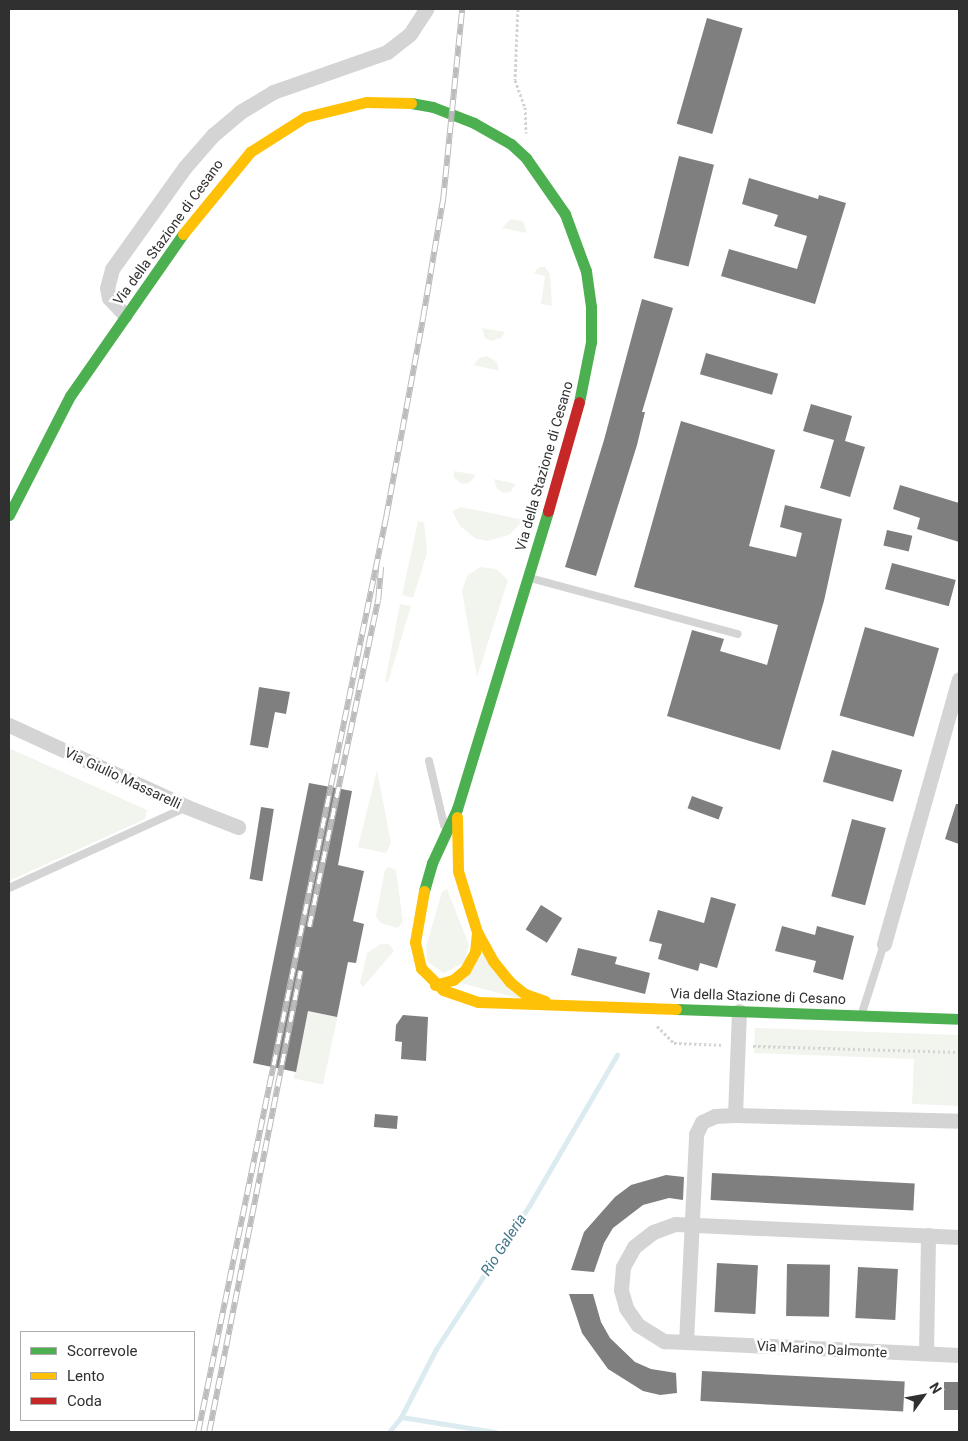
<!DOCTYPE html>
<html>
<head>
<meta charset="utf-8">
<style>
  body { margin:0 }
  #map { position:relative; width:968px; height:1441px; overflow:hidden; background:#fff; font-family:Roboto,sans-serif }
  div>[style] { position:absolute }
  .green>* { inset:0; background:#f2f5ed; transform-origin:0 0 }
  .stream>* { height:5px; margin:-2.5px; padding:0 2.5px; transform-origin:2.5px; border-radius:2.5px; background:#dcebf0 }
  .building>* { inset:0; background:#7f7f7f; transform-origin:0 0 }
  .path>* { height:3px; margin-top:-1.5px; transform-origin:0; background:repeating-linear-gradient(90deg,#d4d4d4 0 2.5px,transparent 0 5px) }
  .lane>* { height:8px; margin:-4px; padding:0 4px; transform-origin:4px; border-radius:4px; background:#d4d4d4 }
  .street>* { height:15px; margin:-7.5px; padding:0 7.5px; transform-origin:7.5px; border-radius:7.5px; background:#d4d4d4 }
  .fast>* { height:11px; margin:-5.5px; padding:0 5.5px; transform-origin:5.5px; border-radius:5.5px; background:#4caf50 }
  .slow>* { height:11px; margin:-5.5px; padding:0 5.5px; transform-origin:5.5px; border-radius:5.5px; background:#ffc107 }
  .jam>* { height:11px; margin:-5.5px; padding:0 5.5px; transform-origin:5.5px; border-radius:5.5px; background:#c62828 }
  .rail>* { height:5.5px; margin-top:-2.75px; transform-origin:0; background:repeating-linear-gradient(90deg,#fff 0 11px,#bcbcbc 0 22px); box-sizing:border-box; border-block:1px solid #bcbcbc }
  span { translate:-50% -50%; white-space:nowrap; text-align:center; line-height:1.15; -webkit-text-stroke:5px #fff; paint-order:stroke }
  .street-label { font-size:14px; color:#303030 }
  .water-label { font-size:15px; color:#43788c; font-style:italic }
  .frame { position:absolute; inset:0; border:10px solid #303030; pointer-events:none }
  .legend { position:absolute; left:20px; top:1331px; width:175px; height:90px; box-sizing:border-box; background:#fff; border:1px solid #acacac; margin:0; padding:6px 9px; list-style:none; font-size:15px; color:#303030 }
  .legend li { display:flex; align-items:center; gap:10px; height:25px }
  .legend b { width:25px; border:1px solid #acacac }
  .north { position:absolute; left:898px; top:1371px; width:50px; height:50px; -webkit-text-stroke:4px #fff; paint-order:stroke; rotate:58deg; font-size:14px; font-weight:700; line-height:20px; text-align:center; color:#303030 }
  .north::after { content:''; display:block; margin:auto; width:18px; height:22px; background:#303030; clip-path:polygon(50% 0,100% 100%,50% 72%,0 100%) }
</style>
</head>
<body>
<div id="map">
  <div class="green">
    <div style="clip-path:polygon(511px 219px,523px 221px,527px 233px,502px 228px)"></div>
    <div style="clip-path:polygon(539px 267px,545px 267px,550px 274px,552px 306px,541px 304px,545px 276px,534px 273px)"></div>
    <div style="clip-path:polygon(482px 328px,505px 332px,501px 338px,491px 341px,485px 338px)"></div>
    <div style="clip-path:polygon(487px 356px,497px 362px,499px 371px,474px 365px,479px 358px)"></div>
    <div style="clip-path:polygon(454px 471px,476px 475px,469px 483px,462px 484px,454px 478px)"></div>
    <div style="clip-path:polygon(494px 479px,516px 484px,510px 492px,503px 493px,497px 489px)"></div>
    <div style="clip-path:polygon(461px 507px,524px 520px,509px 535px,487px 541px,475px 538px,460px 526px,452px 511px)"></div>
    <div style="clip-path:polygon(418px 521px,424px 522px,427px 553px,413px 598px,402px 595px)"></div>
    <div style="clip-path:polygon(480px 567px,496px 569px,508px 580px,477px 677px,462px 591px,467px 576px)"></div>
    <div style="clip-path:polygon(400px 604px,411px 606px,388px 682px,385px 681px)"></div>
    <div style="clip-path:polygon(9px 748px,147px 810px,145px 819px,9px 881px)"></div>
    <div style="clip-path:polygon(377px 770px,391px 843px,386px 853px,358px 847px)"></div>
    <div style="clip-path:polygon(388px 867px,396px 870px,403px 922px,398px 928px,381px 923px,376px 916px,385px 870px)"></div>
    <div style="clip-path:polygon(447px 889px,469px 945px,465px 962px,444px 973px,428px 962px,426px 947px,442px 892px)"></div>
    <div style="clip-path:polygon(381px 944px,389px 944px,394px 951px,363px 987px,360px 983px,367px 953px)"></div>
    <div style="clip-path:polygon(482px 954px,521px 999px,461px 983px)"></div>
    <div style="left:308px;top:1011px;width:30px;height:69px;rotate:12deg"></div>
    <div style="clip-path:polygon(755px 1028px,959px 1035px,959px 1106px,912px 1104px,914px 1059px,754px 1053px)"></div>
  </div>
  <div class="stream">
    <div style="left:401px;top:1417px;width:95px;rotate:9.1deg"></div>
    <div style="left:389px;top:1432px;width:19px;rotate:-51deg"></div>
    <div style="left:401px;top:1417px;width:76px;rotate:-62.8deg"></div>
    <div style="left:436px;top:1349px;width:171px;rotate:-57deg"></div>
    <div style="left:529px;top:1206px;width:175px;rotate:-59.8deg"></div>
  </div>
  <div class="building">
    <div style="left:707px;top:18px;width:37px;height:110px;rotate:16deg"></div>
    <div style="left:679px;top:156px;width:36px;height:105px;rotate:14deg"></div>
    <div style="clip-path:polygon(749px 178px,818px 199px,819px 195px,846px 203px,815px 304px,721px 276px,729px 249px,797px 269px,807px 236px,774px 226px,778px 215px,742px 204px)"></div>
    <div style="clip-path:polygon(642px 299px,673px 308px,642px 412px,645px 412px,637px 445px,596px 576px,565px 567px,604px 440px)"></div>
    <div style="left:706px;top:353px;width:75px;height:22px;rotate:16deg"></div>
    <div style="clip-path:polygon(811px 404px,852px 416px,845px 441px,865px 447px,850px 497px,820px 488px,834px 440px,803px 431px)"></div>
    <div style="clip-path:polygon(681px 421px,775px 450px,749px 546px,796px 557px,802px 533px,780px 527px,785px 505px,842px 519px,824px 601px,780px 750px,667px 716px,692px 630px,724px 639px,720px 651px,767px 665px,778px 625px,634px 587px)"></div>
    <div style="clip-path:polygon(900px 485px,959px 503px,959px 542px,917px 529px,920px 518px,893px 509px)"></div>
    <div style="left:887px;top:530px;width:26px;height:16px;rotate:13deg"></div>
    <div style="left:892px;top:563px;width:66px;height:27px;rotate:15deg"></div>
    <div style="left:865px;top:627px;width:77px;height:92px;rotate:16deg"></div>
    <div style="clip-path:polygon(259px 687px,290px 692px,286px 714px,275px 712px,268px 748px,250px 745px)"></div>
    <div style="left:832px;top:750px;width:73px;height:33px;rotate:16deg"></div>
    <div style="clip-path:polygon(309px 783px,352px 791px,338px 865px,364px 871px,353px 921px,364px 924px,356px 963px,348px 962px,337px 1017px,308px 1011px,296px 1072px,253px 1063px)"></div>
    <div style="left:692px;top:796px;width:33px;height:13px;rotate:20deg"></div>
    <div style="clip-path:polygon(956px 804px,959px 804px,959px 844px,945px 839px)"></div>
    <div style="left:261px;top:807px;width:13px;height:73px;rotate:9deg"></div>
    <div style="left:852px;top:819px;width:35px;height:80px;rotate:15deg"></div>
    <div style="clip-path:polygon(711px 897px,736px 904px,717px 968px,700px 963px,698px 971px,658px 959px,662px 944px,649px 941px,658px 910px,704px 923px)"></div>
    <div style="left:541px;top:905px;width:25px;height:29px;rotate:32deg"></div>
    <div style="clip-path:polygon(782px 926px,815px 935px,817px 926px,854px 936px,843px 980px,813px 972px,816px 961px,775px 951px)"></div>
    <div style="clip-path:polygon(578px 948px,617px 957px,615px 964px,650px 973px,645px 994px,571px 975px)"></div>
    <div style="clip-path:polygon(403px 1015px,428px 1017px,426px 1061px,401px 1059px,402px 1042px,395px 1041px,396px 1025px)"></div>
    <div style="left:375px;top:1114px;width:23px;height:13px;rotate:5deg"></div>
    <div style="left:712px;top:1173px;width:203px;height:27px;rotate:3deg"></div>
    <div style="clip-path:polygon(666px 1175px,684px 1177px,683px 1200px,669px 1198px,643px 1205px,613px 1228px,604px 1243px,594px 1272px,571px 1270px,584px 1232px,615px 1197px,631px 1185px)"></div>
    <div style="left:717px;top:1263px;width:41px;height:49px;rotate:3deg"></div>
    <div style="left:787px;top:1264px;width:43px;height:52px;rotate:1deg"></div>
    <div style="left:858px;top:1267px;width:40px;height:51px;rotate:3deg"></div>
    <div style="clip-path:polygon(569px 1294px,593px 1294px,601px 1322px,610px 1338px,635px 1362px,651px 1369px,676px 1373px,677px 1393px,660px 1395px,643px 1391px,608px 1369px,582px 1333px)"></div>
    <div style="left:702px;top:1371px;width:203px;height:30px;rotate:3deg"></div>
    <div style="left:944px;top:1382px;width:15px;height:28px"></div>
  </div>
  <div class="path">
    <div style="left:518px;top:9px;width:71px;rotate:92.4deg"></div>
    <div style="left:515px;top:80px;width:29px;rotate:70deg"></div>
    <div style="left:525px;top:107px;width:26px;rotate:88deg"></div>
    <div style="left:657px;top:1026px;width:24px;rotate:45deg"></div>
    <div style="left:674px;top:1043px;width:50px;rotate:2.3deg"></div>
    <div style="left:753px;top:1046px;width:206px;rotate:1.7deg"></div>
  </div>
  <div class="lane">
    <div style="left:530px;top:578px;width:215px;rotate:15.1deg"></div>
    <div style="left:429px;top:761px;width:66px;rotate:76.8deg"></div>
    <div style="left:9px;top:888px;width:196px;rotate:-24.5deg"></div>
    <div style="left:862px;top:1013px;width:72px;rotate:-72.3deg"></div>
  </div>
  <div class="street">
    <div style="left:125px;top:315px;width:23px;rotate:-133deg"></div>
    <div style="left:109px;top:298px;width:10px;rotate:-101deg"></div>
    <div style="left:107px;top:288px;width:20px;rotate:-75deg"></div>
    <div style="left:112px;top:269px;width:125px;rotate:-54.4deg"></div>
    <div style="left:185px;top:167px;width:43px;rotate:-48.8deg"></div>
    <div style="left:213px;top:135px;width:35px;rotate:-40deg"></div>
    <div style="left:240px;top:112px;width:39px;rotate:-31deg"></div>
    <div style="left:273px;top:92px;width:121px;rotate:-19.3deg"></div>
    <div style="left:387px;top:52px;width:29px;rotate:-38deg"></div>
    <div style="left:410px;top:34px;width:30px;rotate:-57deg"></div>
    <div style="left:9px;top:725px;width:196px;rotate:24.7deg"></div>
    <div style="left:187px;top:807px;width:55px;rotate:21.4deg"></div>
    <div style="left:884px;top:944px;width:275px;rotate:-74.2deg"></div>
    <div style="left:735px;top:1115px;width:104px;rotate:-87.8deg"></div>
    <div style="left:959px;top:1237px;width:284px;rotate:-177.4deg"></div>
    <div style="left:675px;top:1224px;width:23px;rotate:160deg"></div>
    <div style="left:653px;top:1232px;width:24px;rotate:142deg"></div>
    <div style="left:634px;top:1247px;width:23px;rotate:119deg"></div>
    <div style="left:623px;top:1267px;width:23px;rotate:95deg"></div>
    <div style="left:621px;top:1290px;width:19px;rotate:74deg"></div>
    <div style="left:626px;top:1308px;width:21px;rotate:55deg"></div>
    <div style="left:638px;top:1325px;width:31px;rotate:32deg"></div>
    <div style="left:664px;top:1341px;width:295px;rotate:2.7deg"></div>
    <div style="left:686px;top:1342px;width:208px;rotate:-87.2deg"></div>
    <div style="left:696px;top:1134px;width:13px;rotate:-63deg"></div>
    <div style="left:702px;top:1122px;width:14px;rotate:-25deg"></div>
    <div style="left:715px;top:1116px;width:20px;rotate:-3deg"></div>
    <div style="left:735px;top:1115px;width:224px;rotate:1.5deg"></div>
    <div style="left:926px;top:1353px;width:118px;rotate:-89deg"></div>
  </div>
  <div class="fast">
    <div style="left:411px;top:103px;width:22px;rotate:10deg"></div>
    <div style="left:433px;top:107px;width:44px;rotate:21.3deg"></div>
    <div style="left:474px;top:123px;width:43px;rotate:29.6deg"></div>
    <div style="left:511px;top:144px;width:21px;rotate:43deg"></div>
    <div style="left:526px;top:158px;width:68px;rotate:55.1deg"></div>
    <div style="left:565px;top:214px;width:61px;rotate:69.8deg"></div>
    <div style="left:586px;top:271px;width:36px;rotate:82deg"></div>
    <div style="left:591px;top:307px;width:35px;rotate:90deg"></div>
    <div style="left:591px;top:342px;width:61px;rotate:101.3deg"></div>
    <div style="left:9px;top:515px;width:134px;rotate:-62.9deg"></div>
    <div style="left:70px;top:396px;width:198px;rotate:-55.1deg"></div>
    <div style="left:424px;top:891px;width:29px;rotate:-74deg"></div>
    <div style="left:432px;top:863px;width:60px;rotate:-65.2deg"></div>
    <div style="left:457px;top:809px;width:312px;rotate:-73deg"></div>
    <div style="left:676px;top:1009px;width:283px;rotate:2deg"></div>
  </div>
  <div class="slow">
    <div style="left:183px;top:234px;width:106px;rotate:-50.7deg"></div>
    <div style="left:250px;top:152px;width:65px;rotate:-32.5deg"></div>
    <div style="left:305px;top:117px;width:63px;rotate:-13.8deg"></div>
    <div style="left:366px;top:102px;width:45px;rotate:1.3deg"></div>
    <div style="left:457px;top:817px;width:54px;rotate:88.9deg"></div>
    <div style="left:458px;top:871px;width:64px;rotate:72.7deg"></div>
    <div style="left:477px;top:932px;width:33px;rotate:61deg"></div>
    <div style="left:493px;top:961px;width:27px;rotate:51deg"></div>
    <div style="left:510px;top:982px;width:19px;rotate:39deg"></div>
    <div style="left:525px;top:994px;width:21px;rotate:19deg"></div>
    <div style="left:424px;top:891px;width:52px;rotate:100deg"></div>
    <div style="left:415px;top:942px;width:27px;rotate:77deg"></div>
    <div style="left:421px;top:968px;width:31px;rotate:45deg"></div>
    <div style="left:443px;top:990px;width:37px;rotate:19deg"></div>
    <div style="left:478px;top:1002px;width:198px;rotate:2deg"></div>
    <div style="left:435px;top:985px;width:19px;rotate:-16deg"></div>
    <div style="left:453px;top:980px;width:16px;rotate:-40deg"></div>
    <div style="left:465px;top:970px;width:21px;rotate:-61deg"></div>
    <div style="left:475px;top:952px;width:20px;rotate:-84deg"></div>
  </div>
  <div class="jam">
    <div style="left:548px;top:511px;width:113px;rotate:-74.1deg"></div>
  </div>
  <div class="rail">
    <div style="left:309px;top:927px;width:334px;rotate:-78.1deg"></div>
    <div style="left:378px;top:600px;width:33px;rotate:-85deg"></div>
    <div style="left:198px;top:1432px;width:934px;rotate:-78.39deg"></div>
    <div style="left:386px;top:517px;width:203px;rotate:-79.5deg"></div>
    <div style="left:423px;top:317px;width:120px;rotate:-80.4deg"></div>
    <div style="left:443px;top:199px;width:191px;rotate:-84.3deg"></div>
    <div style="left:209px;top:1432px;width:470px;rotate:-78.8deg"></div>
  </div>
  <div class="street-label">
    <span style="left:168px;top:232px;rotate:-54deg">Via della Stazione di Cesano</span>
    <span style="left:544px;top:466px;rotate:-74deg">Via della Stazione di Cesano</span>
    <span style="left:123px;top:778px;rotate:25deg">Via Giulio Massarelli</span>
    <span style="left:758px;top:996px;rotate:2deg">Via della Stazione di Cesano</span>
    <span style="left:822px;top:1349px;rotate:3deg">Via Marino Dalmonte</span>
  </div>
  <div class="water-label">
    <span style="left:504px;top:1245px;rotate:-57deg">Rio Galeria</span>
  </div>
  <div class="frame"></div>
  <ul class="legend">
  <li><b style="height:6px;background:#4caf50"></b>Scorrevole</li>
  <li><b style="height:6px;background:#ffc107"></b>Lento</li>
  <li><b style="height:6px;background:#c62828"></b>Coda</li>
  </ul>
  <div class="north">N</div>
</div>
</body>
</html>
